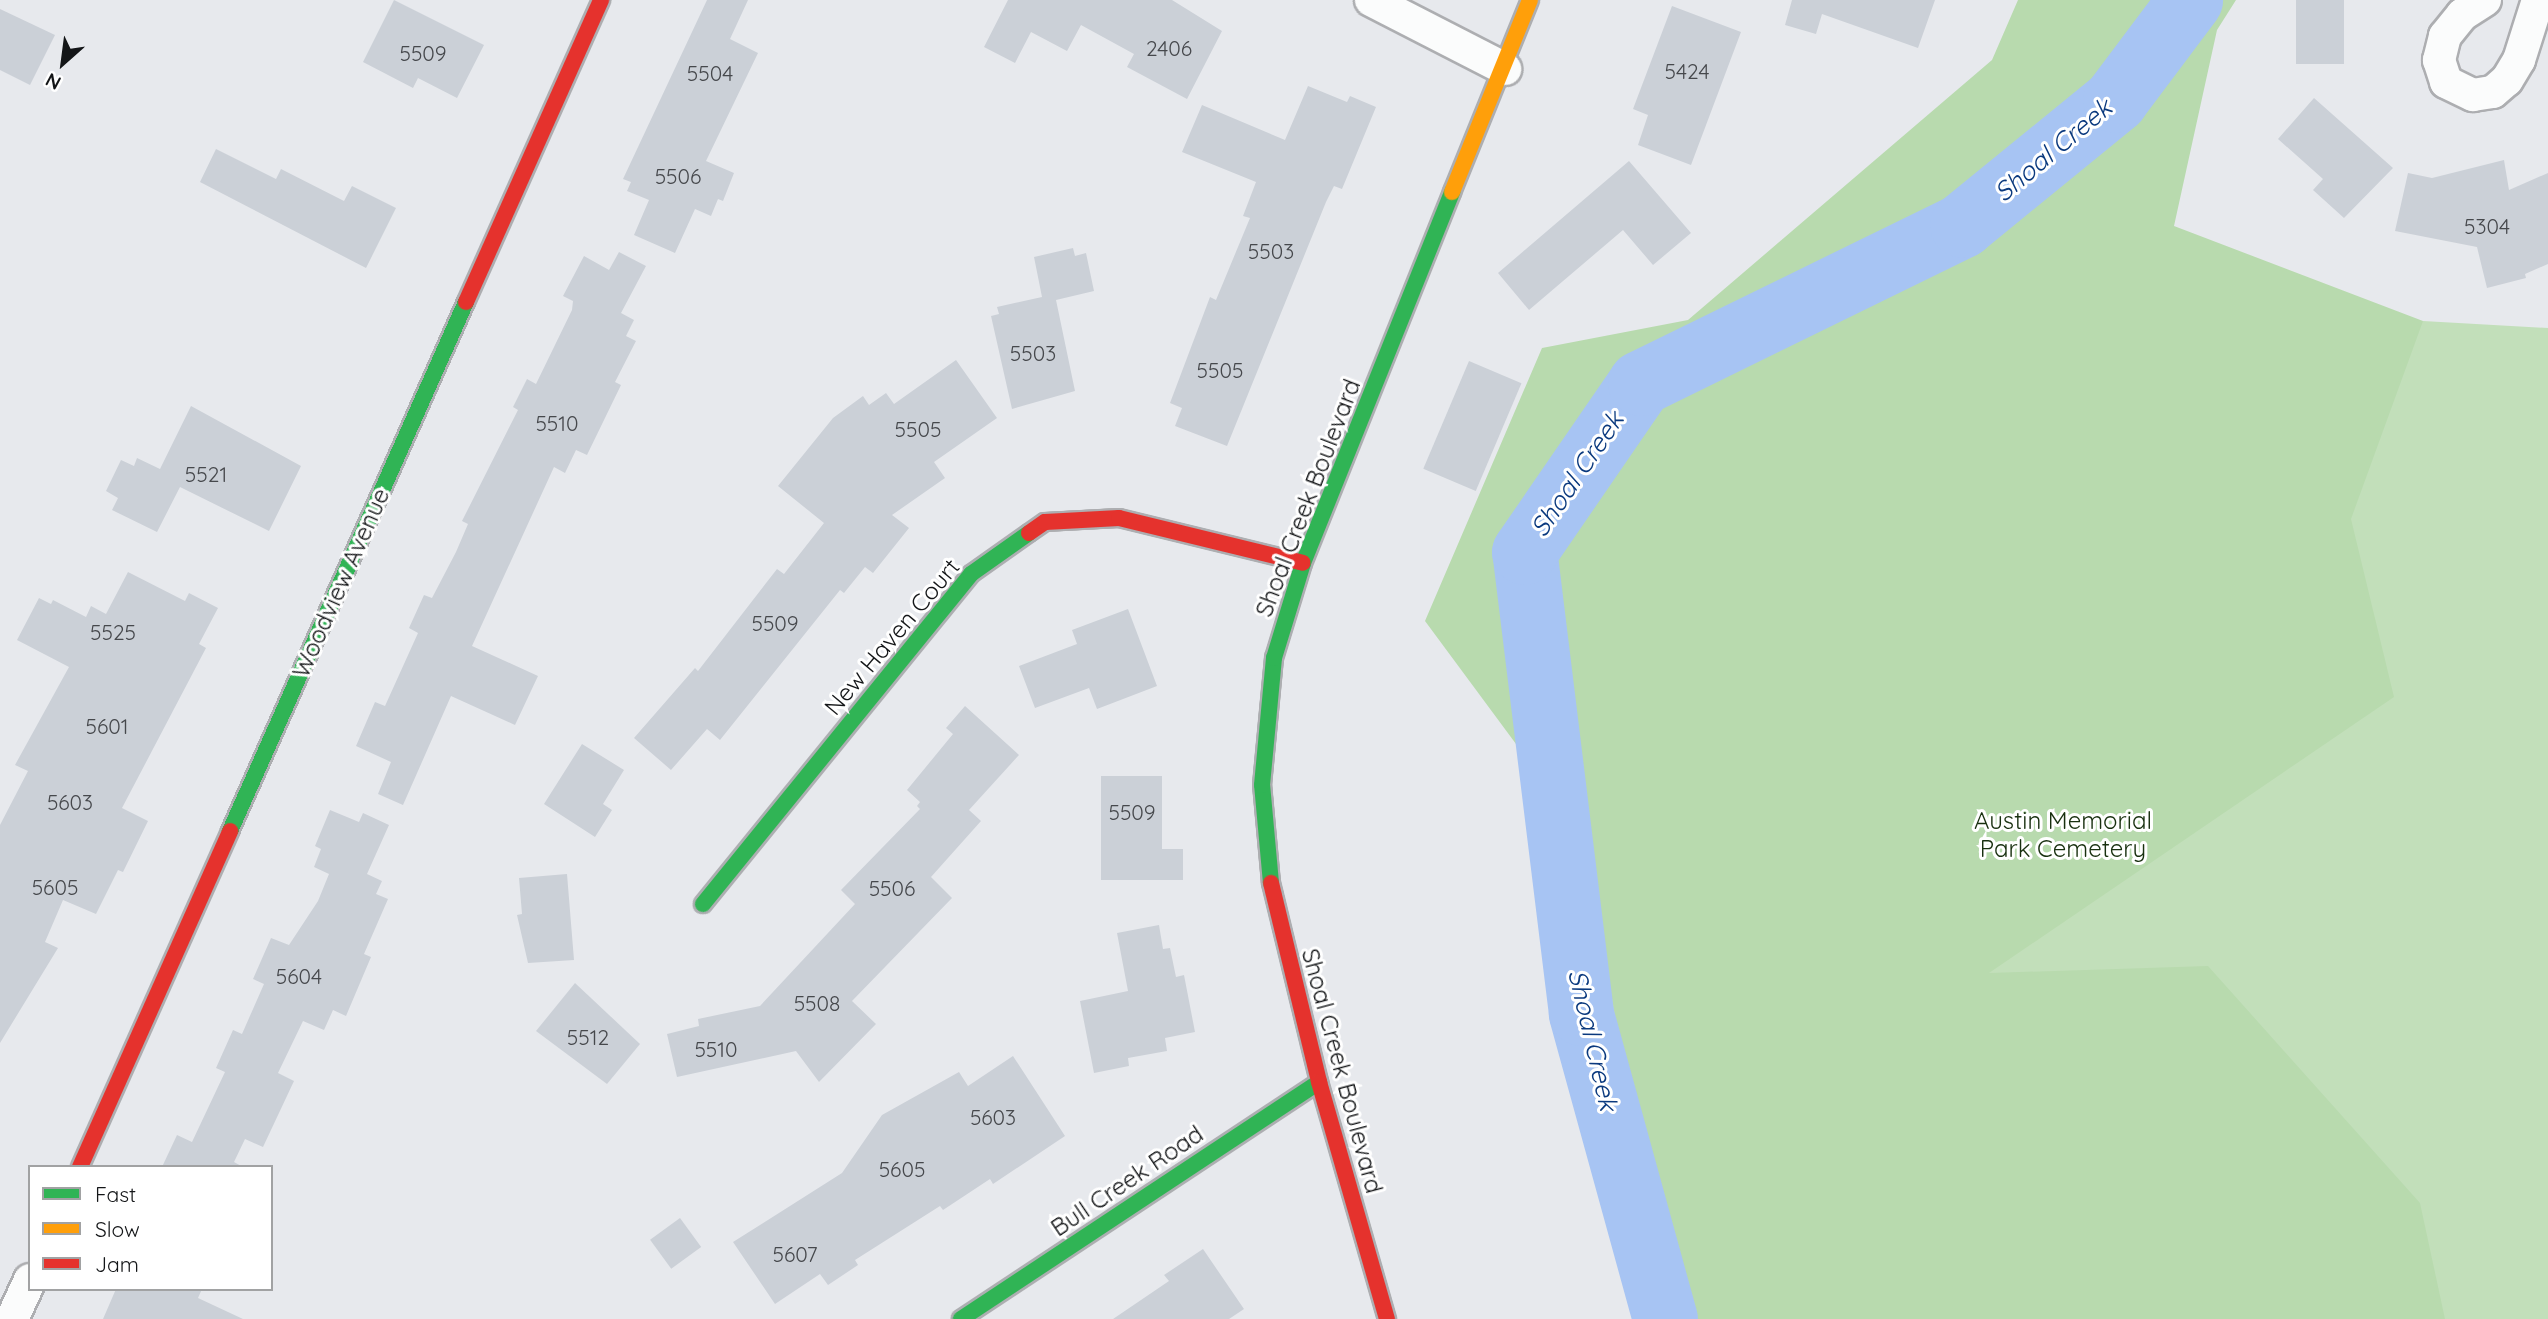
<!DOCTYPE html>
<html>
<head>
<meta charset="utf-8">
<style>
  body { margin:0 }
  #map { position:relative; width:2548px; height:1319px; overflow:hidden; background:#e7e9ed; font-family:Quicksand,sans-serif }
  div>[style] { position:absolute }
  .green>* { inset:0; background:#c2dfba }
  .forest>* { inset:0; background:#b8daae }
  .river>* { height:65px; margin:-32.5px; padding:0 32.5px; transform-origin:32.5px; border-radius:32.5px; background:#a7c4f3 }
  .building>* { inset:0; background:#cbd0d7; transform-origin:0 0 }
  .roads { filter:drop-shadow(2px 0 #adaeb1) drop-shadow(-2px 0 #adaeb1) drop-shadow(0 2px #adaeb1) drop-shadow(0 -2px #adaeb1) }
  .street>* { height:32px; margin:-16px; padding:0 16px; transform-origin:16px; border-radius:16px; background:#fbfcfc }
  .fast>* { height:16px; margin:-8px; padding:0 8px; transform-origin:8px; border-radius:8px; background:#30b455 }
  .slow>* { height:16px; margin:-8px; padding:0 8px; transform-origin:8px; border-radius:8px; background:#ff9f0a }
  .jam>* { height:16px; margin:-8px; padding:0 8px; transform-origin:8px; border-radius:8px; background:#e5322d }
  span { translate:-50% -50%; white-space:nowrap; text-align:center; line-height:1.15; -webkit-text-stroke:6px #fff; paint-order:stroke }
  .number-label { font-size:21px; color:#46484c }
  .number-label span { -webkit-text-stroke-width:0 }
  .street-label { font-size:24px; color:#141618 }
  .park-label { font-size:24px; color:#18300f }
  .water-label { font-size:26px; color:#0a397e; font-style:italic }
  .legend { position:absolute; left:28px; top:1165px; width:245px; height:126px; box-sizing:border-box; background:#fff; border:2px solid #a1a2a3; margin:0; padding:9px 12px; list-style:none; font-size:21px; color:#141618 }
  .legend li { display:flex; align-items:center; gap:14px; height:35px }
  .legend b { width:35px; border:2px solid #a1a2a3 }
  .north { position:absolute; left:28px; top:28px; width:70px; height:70px; -webkit-text-stroke:5px #fff; paint-order:stroke; rotate:208deg; font-size:19px; font-weight:700; line-height:28px; text-align:center; color:#141618 }
  .north::after { content:''; display:block; margin:auto; width:24px; height:32px; background:#141618; clip-path:polygon(50% 0,100% 100%,50% 72%,0 100%) }
</style>
</head>
<body>
<div id="map">
  <div class="green">
    <div style="clip-path:polygon(2423px 321px,2548px 328px,2548px 1319px,1649px 1319px,1581px 1013px,1524px 552px)"></div>
  </div>
  <div class="forest">
    <div style="clip-path:polygon(2018px 0,2236px 0,2217px 30px,2174px 226px,2423px 321px,2351px 519px,2394px 697px,1989px 973px,2208px 966px,2420px 1203px,2445px 1319px,1670px 1319px,1582px 833px,1425px 621px,1542px 348px,1688px 320px,1992px 60px)"></div>
  </div>
  <div class="river">
    <div style="left:1665px;top:1319px;width:317px;rotate:-105.4deg"></div>
    <div style="left:1581px;top:1013px;width:465px;rotate:-97deg"></div>
    <div style="left:1524px;top:552px;width:205px;rotate:-55.5deg"></div>
    <div style="left:1640px;top:383px;width:359px;rotate:-26.1deg"></div>
    <div style="left:1962px;top:225px;width:198px;rotate:-39.2deg"></div>
    <div style="left:2115px;top:100px;width:125px;rotate:-53.1deg"></div>
  </div>
  <div class="building">
    <div style="clip-path:polygon(394px 0,484px 45px,457px 98px,418px 78px,413px 88px,363px 62px)"></div>
    <div style="clip-path:polygon(707px 0,748px 0,730px 39px,758px 53px,706px 161px,734px 173px,723px 201px,718px 199px,711px 216px,695px 209px,675px 253px,634px 235px,649px 200px,627px 191px,631px 182px,623px 179px)"></div>
    <div style="clip-path:polygon(1008px 0,1172px 0,1222px 31px,1187px 99px,1127px 67px,1134px 54px,1081px 25px,1067px 51px,1031px 32px,1015px 63px,984px 47px)"></div>
    <div style="clip-path:polygon(1792px 0,1935px 0,1918px 48px,1822px 14px,1816px 34px,1785px 25px)"></div>
    <div style="left:2296px;top:0;width:48px;height:64px"></div>
    <div style="clip-path:polygon(1672px 6px,1741px 32px,1691px 165px,1638px 145px,1648px 115px,1633px 109px)"></div>
    <div style="clip-path:polygon(0 9px,55px 35px,30px 85px,0 70px)"></div>
    <div style="clip-path:polygon(1308px 86px,1347px 102px,1350px 96px,1376px 107px,1342px 189px,1334px 186px,1326px 202px,1227px 446px,1175px 426px,1182px 408px,1170px 403px,1210px 297px,1216px 300px,1250px 218px,1243px 216px,1256px 182px,1182px 152px,1202px 105px,1285px 140px)"></div>
    <div style="clip-path:polygon(2314px 98px,2393px 168px,2344px 218px,2313px 190px,2323px 179px,2278px 139px)"></div>
    <div style="clip-path:polygon(216px 149px,276px 179px,281px 169px,344px 201px,352px 186px,396px 208px,366px 268px,200px 182px)"></div>
    <div style="clip-path:polygon(2504px 160px,2509px 190px,2548px 173px,2548px 264px,2525px 274px,2526px 278px,2487px 288px,2477px 247px,2395px 231px,2408px 173px,2432px 178px)"></div>
    <div style="clip-path:polygon(1629px 161px,1691px 233px,1653px 265px,1623px 230px,1529px 310px,1498px 273px)"></div>
    <div style="clip-path:polygon(1073px 248px,1075px 256px,1086px 253px,1094px 291px,1056px 300px,1075px 391px,1012px 409px,991px 316px,999px 314px,997px 307px,1042px 297px,1034px 257px)"></div>
    <div style="clip-path:polygon(619px 252px,646px 266px,621px 313px,634px 320px,626px 336px,636px 341px,615px 382px,621px 385px,587px 455px,576px 450px,565px 473px,554px 467px,472px 646px,538px 676px,515px 725px,451px 696px,403px 805px,378px 794px,391px 762px,356px 746px,375px 702px,385px 706px,418px 633px,409px 628px,424px 595px,432px 598px,456px 552px,468px 524px,462px 521px,518px 410px,513px 407px,527px 379px,536px 384px,572px 310px,573px 301px,563px 296px,584px 256px,609px 270px)"></div>
    <div style="clip-path:polygon(956px 360px,997px 418px,934px 462px,945px 478px,892px 515px,909px 528px,873px 573px,865px 567px,844px 593px,840px 590px,720px 740px,707px 729px,671px 770px,634px 738px,695px 668px,698px 671px,777px 569px,784px 574px,824px 523px,778px 486px,833px 418px,863px 396px,869px 405px,886px 393px,894px 404px)"></div>
    <div style="left:1469px;top:361px;width:57px;height:117px;rotate:23deg"></div>
    <div style="clip-path:polygon(191px 406px,301px 466px,269px 531px,180px 487px,157px 532px,112px 510px,118px 498px,106px 491px,121px 460px,134px 466px,137px 458px,160px 469px)"></div>
    <div style="clip-path:polygon(128px 572px,185px 601px,189px 593px,218px 608px,199px 644px,206px 648px,122px 808px,148px 821px,123px 872px,118px 870px,96px 914px,63px 900px,45px 942px,58px 948px,0 1043px,0 825px,28px 771px,15px 765px,69px 667px,17px 640px,39px 598px,51px 604px,53px 600px,86px 617px,91px 606px,106px 614px)"></div>
    <div style="clip-path:polygon(1128px 609px,1157px 686px,1097px 709px,1089px 688px,1035px 708px,1019px 666px,1077px 644px,1072px 630px)"></div>
    <div style="clip-path:polygon(965px 706px,1019px 755px,969px 810px,981px 821px,931px 877px,952px 898px,852px 1001px,876px 1024px,819px 1082px,796px 1051px,677px 1077px,667px 1034px,699px 1026px,698px 1019px,760px 1006px,855px 904px,841px 890px,920px 809px,917px 806px,920px 802px,907px 790px,953px 734px,946px 728px)"></div>
    <div style="clip-path:polygon(582px 744px,624px 770px,603px 804px,612px 810px,595px 837px,544px 804px)"></div>
    <div style="clip-path:polygon(1101px 776px,1162px 776px,1162px 849px,1183px 849px,1183px 880px,1101px 880px)"></div>
    <div style="clip-path:polygon(330px 810px,359px 822px,363px 813px,389px 825px,367px 874px,382px 881px,376px 894px,388px 899px,364px 954px,371px 957px,346px 1016px,333px 1010px,324px 1030px,303px 1021px,278px 1073px,294px 1081px,263px 1147px,245px 1139px,234px 1162px,243px 1167px,162px 1167px,177px 1135px,192px 1142px,225px 1072px,216px 1068px,233px 1030px,242px 1034px,264px 984px,253px 979px,271px 938px,289px 945px,318px 901px,329px 874px,314px 867px,321px 849px,315px 846px)"></div>
    <div style="clip-path:polygon(567px 874px,574px 960px,528px 963px,517px 915px,522px 914px,519px 878px)"></div>
    <div style="clip-path:polygon(1159px 925px,1163px 949px,1170px 948px,1176px 977px,1184px 975px,1195px 1032px,1165px 1038px,1167px 1051px,1128px 1058px,1129px 1066px,1094px 1073px,1080px 1001px,1128px 991px,1117px 933px)"></div>
    <div style="clip-path:polygon(575px 983px,640px 1044px,607px 1084px,536px 1031px)"></div>
    <div style="clip-path:polygon(1013px 1056px,1065px 1136px,993px 1184px,990px 1179px,943px 1210px,940px 1206px,855px 1260px,858px 1265px,828px 1285px,820px 1274px,775px 1304px,733px 1242px,842px 1173px,882px 1115px,959px 1072px,968px 1086px)"></div>
    <div style="left:680px;top:1218px;width:36px;height:37px;rotate:54deg"></div>
    <div style="clip-path:polygon(1203px 1249px,1244px 1309px,1229px 1319px,1113px 1319px,1169px 1281px,1164px 1275px)"></div>
    <div style="clip-path:polygon(116px 1289px,202px 1289px,198px 1298px,243px 1319px,103px 1319px)"></div>
  </div>
  <div class="roads">
    <div class="street">
      <div style="left:1371px;top:0;width:151px;rotate:27.2deg"></div>
      <div style="left:2485px;top:0;width:27px;rotate:147deg"></div>
      <div style="left:2462px;top:15px;width:27px;rotate:129deg"></div>
      <div style="left:2445px;top:36px;width:25px;rotate:104deg"></div>
      <div style="left:2439px;top:60px;width:23px;rotate:72deg"></div>
      <div style="left:2446px;top:82px;width:30px;rotate:26deg"></div>
      <div style="left:2473px;top:95px;width:20px;rotate:-9deg"></div>
      <div style="left:2493px;top:92px;width:18px;rotate:-41deg"></div>
      <div style="left:2507px;top:80px;width:23px;rotate:-59deg"></div>
      <div style="left:2519px;top:60px;width:63px;rotate:-72.4deg"></div>
      <div style="left:12px;top:1319px;width:43px;rotate:-65.2deg"></div>
    </div>
    <div class="fast">
      <div style="left:230px;top:831px;width:579px;rotate:-65.96deg"></div>
      <div style="left:1271px;top:883px;width:98px;rotate:-95.2deg"></div>
      <div style="left:1262px;top:785px;width:128px;rotate:-84.6deg"></div>
      <div style="left:1274px;top:658px;width:99px;rotate:-73deg"></div>
      <div style="left:1303px;top:563px;width:400px;rotate:-68.1deg"></div>
      <div style="left:703px;top:904px;width:425px;rotate:-50.9deg"></div>
      <div style="left:971px;top:574px;width:71px;rotate:-35.3deg"></div>
      <div style="left:961px;top:1319px;width:429px;rotate:-33.5deg"></div>
    </div>
    <div class="slow">
      <div style="left:1452px;top:192px;width:207px;rotate:-67.9deg"></div>
    </div>
    <div class="jam">
      <div style="left:466px;top:302px;width:331px;rotate:-65.9deg"></div>
      <div style="left:1029px;top:533px;width:19px;rotate:-35deg"></div>
      <div style="left:1045px;top:522px;width:74px;rotate:-3.1deg"></div>
      <div style="left:1119px;top:518px;width:189px;rotate:13.7deg"></div>
      <div style="left:1271px;top:883px;width:205px;rotate:76.4deg"></div>
      <div style="left:1319px;top:1082px;width:247px;rotate:74deg"></div>
      <div style="left:80px;top:1167px;width:368px;rotate:-65.9deg"></div>
    </div>
  </div>
  <div class="number-label">
    <span style="left:1169px;top:48px">2406</span>
    <span style="left:423px;top:53px">5509</span>
    <span style="left:1687px;top:71px">5424</span>
    <span style="left:710px;top:73px">5504</span>
    <span style="left:678px;top:176px">5506</span>
    <span style="left:2487px;top:226px">5304</span>
    <span style="left:1271px;top:251px">5503</span>
    <span style="left:1033px;top:353px">5503</span>
    <span style="left:1220px;top:370px">5505</span>
    <span style="left:557px;top:423px">5510</span>
    <span style="left:918px;top:429px">5505</span>
    <span style="left:206px;top:474px">5521</span>
    <span style="left:775px;top:623px">5509</span>
    <span style="left:113px;top:632px">5525</span>
    <span style="left:107px;top:726px">5601</span>
    <span style="left:70px;top:802px">5603</span>
    <span style="left:1132px;top:812px">5509</span>
    <span style="left:55px;top:887px">5605</span>
    <span style="left:892px;top:888px">5506</span>
    <span style="left:299px;top:976px">5604</span>
    <span style="left:817px;top:1003px">5508</span>
    <span style="left:588px;top:1037px">5512</span>
    <span style="left:716px;top:1049px">5510</span>
    <span style="left:993px;top:1117px">5603</span>
    <span style="left:902px;top:1169px">5605</span>
    <span style="left:795px;top:1254px">5607</span>
  </div>
  <div class="street-label">
    <span style="left:1308px;top:498px;rotate:-69deg">Shoal Creek Boulevard</span>
    <span style="left:341px;top:583px;rotate:-66deg">Woodview Avenue</span>
    <span style="left:892px;top:637px;rotate:-50deg">New Haven Court</span>
    <span style="left:1342px;top:1071px;rotate:75deg">Shoal Creek Boulevard</span>
    <span style="left:1127px;top:1181px;rotate:-34deg">Bull Creek Road</span>
  </div>
  <div class="park-label">
    <span style="left:2063px;top:835px">Austin Memorial<br>Park Cemetery</span>
  </div>
  <div class="water-label">
    <span style="left:2053px;top:150px;rotate:-40deg">Shoal Creek</span>
    <span style="left:1577px;top:474px;rotate:-56deg">Shoal Creek</span>
    <span style="left:1593px;top:1040px;rotate:77deg">Shoal Creek</span>
  </div>
  <ul class="legend">
  <li><b style="height:9px;background:#30b455"></b>Fast</li>
  <li><b style="height:9px;background:#ff9f0a"></b>Slow</li>
  <li><b style="height:9px;background:#e5322d"></b>Jam</li>
  </ul>
  <div class="north">N</div>
</div>
</body>
</html>
